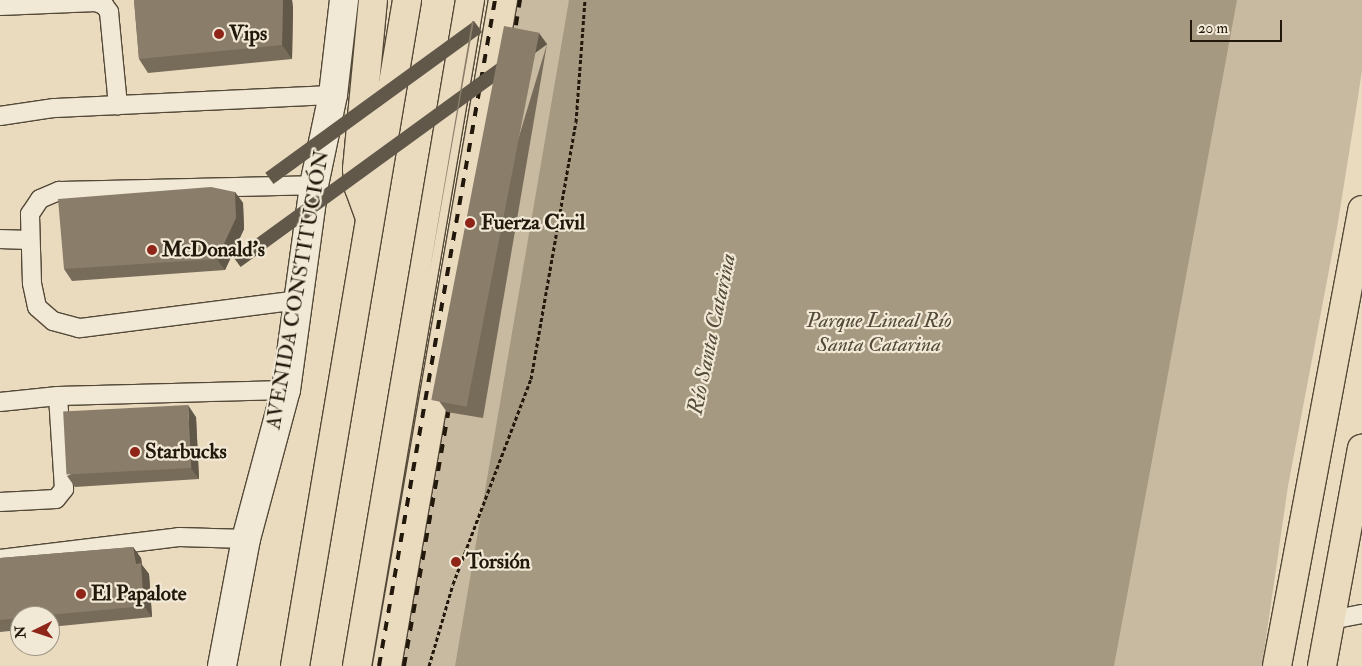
<!DOCTYPE html>
<html>
<head>
<meta charset="utf-8">
<style>
  body { margin:0 }
  #map { position:relative; width:1362px; height:666px; overflow:hidden; background:#eadbbf; font-family:"IM FELL Double Pica",serif }
  div>[style] { position:absolute }
  .green>* { inset:0; background:#c8baa0 }
  .water>* { inset:0; background:#a69982 }
  .path>* { height:3px; margin-top:-1.5px; transform-origin:0; background:repeating-linear-gradient(90deg,#22180b 0 4px,transparent 0 6.5px) }
  .roads { filter:drop-shadow(1px 0 #544938) drop-shadow(-1px 0 #544938) drop-shadow(0 1px #544938) drop-shadow(0 -1px #544938) }
  .service>* { height:18px; margin:-9px; padding:0 9px; transform-origin:9px; border-radius:9px; background:#f1e8d5 }
  .tertiary>* { height:28px; margin:-14px; padding:0 14px; transform-origin:14px; border-radius:14px; background:#f1e8d5 }
  .primary>* { height:28px; margin:-14px; padding:0 14px; transform-origin:14px; border-radius:14px; background:#eadbbf }
  .trunk>* { height:28px; margin:-14px; padding:0 14px; transform-origin:14px; border-radius:14px; background:#eadbbf }
  .rail>* { height:4px; margin-top:-2px; transform-origin:0; background:repeating-linear-gradient(90deg,#22180b 0 9px,transparent 0 18px) }
  .wall>* { inset:0; background:#776c5a }
  .shaded-wall>* { inset:0; background:#61584a; transform-origin:0 0 }
  .building>* { inset:0; background:#8a7d69; transform-origin:0 0 }
  .dots>* { width:14px; height:14px; translate:-50% -50%; box-sizing:border-box; border:2px solid #f1e8d5; border-radius:50% }
  span { translate:-50% -50%; white-space:nowrap; text-align:center; line-height:1.15; -webkit-text-stroke:4.5px #f1e8d5; paint-order:stroke }
  .poi-label { font-size:21px; color:#22180b; font-weight:700 }
  .left { translate:0 -50%; text-align:left }
  .street-label { font-size:21px; color:#22180b }
  .park-label { font-size:21px; color:#544938; font-style:italic }
  .water-label { font-size:22px; color:#574c3b; font-style:italic }
  .north { position:absolute; left:10px; top:606px; width:50px; height:50px; box-sizing:border-box; background:#f1e8d5; border:1px solid #9e9584; border-radius:50%; rotate:266deg; font-size:14px; font-weight:700; line-height:20px; text-align:center; color:#22180b }
  .north::after { content:''; display:block; margin:auto; width:18px; height:22px; background:#8f2418; clip-path:polygon(50% 0,100% 100%,50% 72%,0 100%) }
  .scale { position:absolute; left:1190px; top:20px; width:92px; height:22px; box-sizing:border-box; border:2px solid #22180b; border-top:0; padding-left:6px; font-size:15px; line-height:18px; white-space:nowrap; color:#22180b; -webkit-text-stroke:4px #f1e8d5; paint-order:stroke }
</style>
</head>
<body>
<div id="map">
  <div class="green">
    <div style="clip-path:polygon(507px 0,1362px 0,1362px 70px,1358px 97px,1337px 228px,1288px 486px,1262px 666px,396px 666px)"></div>
  </div>
  <div class="water">
    <div style="clip-path:polygon(569px 0,1237px 0,1114px 666px,455px 666px)"></div>
  </div>
  <div class="path">
    <div style="left:429px;top:666px;width:85px;rotate:-73.7deg"></div>
    <div style="left:453px;top:584px;width:219px;rotate:-69.2deg"></div>
    <div style="left:531px;top:379px;width:261px;rotate:-80.1deg"></div>
    <div style="left:576px;top:122px;width:122px;rotate:-85.8deg"></div>
  </div>
  <div class="roads">
    <div class="service">
      <div style="left:0;top:6px;width:96px;rotate:-2.4deg"></div>
      <div style="left:96px;top:2px;width:9px;rotate:21deg"></div>
      <div style="left:104px;top:5px;width:9px;rotate:54deg"></div>
      <div style="left:109px;top:12px;width:94px;rotate:84.5deg"></div>
      <div style="left:0;top:116px;width:55px;rotate:-8.4deg"></div>
      <div style="left:54px;top:108px;width:279px;rotate:-2.7deg"></div>
      <div style="left:0;top:239px;width:28px;rotate:2deg"></div>
      <div style="left:299px;top:300px;width:222px;rotate:172.7deg"></div>
      <div style="left:79px;top:328px;width:27px;rotate:-165deg"></div>
      <div style="left:53px;top:321px;width:21px;rotate:-139deg"></div>
      <div style="left:37px;top:307px;width:25px;rotate:-102deg"></div>
      <div style="left:32px;top:283px;width:69px;rotate:-91.7deg"></div>
      <div style="left:30px;top:214px;width:18px;rotate:-56deg"></div>
      <div style="left:40px;top:199px;width:21px;rotate:-23deg"></div>
      <div style="left:59px;top:191px;width:255px;rotate:-1.3deg"></div>
      <div style="left:0;top:402px;width:58px;rotate:-5.9deg"></div>
      <div style="left:58px;top:396px;width:228px;rotate:-1.5deg"></div>
      <div style="left:0;top:502px;width:56px;rotate:-3.1deg"></div>
      <div style="left:56px;top:499px;width:13px;rotate:-51deg"></div>
      <div style="left:64px;top:489px;width:93px;rotate:-93.7deg"></div>
      <div style="left:0;top:559px;width:180px;rotate:-7deg"></div>
      <div style="left:179px;top:537px;width:67px;rotate:1.7deg"></div>
      <div style="left:1331px;top:620px;width:32px;rotate:-11deg"></div>
    </div>
    <div class="tertiary">
      <div style="left:222px;top:666px;width:129px;rotate:-79.3deg"></div>
      <div style="left:246px;top:539px;width:154px;rotate:-75deg"></div>
      <div style="left:286px;top:390px;width:207px;rotate:-82.2deg"></div>
      <div style="left:314px;top:185px;width:92px;rotate:-78.1deg"></div>
      <div style="left:333px;top:95px;width:96px;rotate:-83.4deg"></div>
    </div>
    <div class="primary">
      <div style="left:357px;top:666px;width:676px;rotate:-80.37deg"></div>
    </div>
    <div class="trunk">
      <div style="left:370px;top:218px;width:32px;rotate:-110deg"></div>
      <div style="left:359px;top:188px;width:19px;rotate:-96deg"></div>
      <div style="left:357px;top:169px;width:170px;rotate:-84.6deg"></div>
      <div style="left:295px;top:666px;width:675px;rotate:-80.45deg"></div>
      <div style="left:387px;top:666px;width:676px;rotate:-80.12deg"></div>
      <div style="left:1277px;top:666px;width:464px;rotate:-79.4deg"></div>
      <div style="left:1322px;top:666px;width:221px;rotate:-79.6deg"></div>
    </div>
  </div>
  <div class="rail">
    <div style="left:513px;top:43px;width:44px;rotate:-80.8deg"></div>
    <div style="left:379px;top:666px;width:676px;rotate:-80.12deg"></div>
    <div style="left:404px;top:666px;width:272px;rotate:-80.1deg"></div>
  </div>
  <div class="wall">
    <div style="clip-path:polygon(134px 0,292px 0,293px 8px,292px 59px,148px 73px,139px 59px)"></div>
    <div style="clip-path:polygon(547px 44px,483px 418px,447px 412px,439px 401px)"></div>
    <div style="clip-path:polygon(235px 192px,243px 203px,244px 229px,225px 270px,72px 281px,64px 269px)"></div>
    <div style="clip-path:polygon(196px 417px,199px 479px,75px 487px,67px 476px)"></div>
    <div style="clip-path:polygon(133px 547px,141px 558px,142px 565px,149px 574px,152px 617px,50px 627px,50px 616px,20px 616px,20px 630px,0 632px,0 558px)"></div>
  </div>
  <div class="shaded-wall">
    <div style="clip-path:polygon(283px 0,292px 0,293px 8px,292px 59px,282px 45px)"></div>
    <div style="left:474px;top:21px;width:14px;height:258px;rotate:54deg"></div>
    <div style="left:539px;top:33px;width:14px;height:379px;rotate:54deg"></div>
    <div style="clip-path:polygon(235px 192px,243px 203px,244px 229px,225px 270px,217px 259px)"></div>
    <div style="clip-path:polygon(188px 405px,196px 417px,199px 479px,191px 468px)"></div>
    <div style="clip-path:polygon(133px 547px,141px 558px,142px 565px,149px 574px,152px 617px,144px 606px,136px 564px)"></div>
  </div>
  <div class="building">
    <div style="clip-path:polygon(134px 0,283px 0,282px 45px,139px 59px)"></div>
    <div style="clip-path:polygon(472px 21px,474px 21px,429px 275px)"></div>
    <div style="left:504px;top:26px;width:36px;height:381px;rotate:11deg"></div>
    <div style="clip-path:polygon(211px 187px,235px 192px,236px 218px,217px 259px,64px 269px,58px 199px)"></div>
    <div style="left:188px;top:405px;width:63px;height:125px;rotate:87deg"></div>
    <div style="clip-path:polygon(133px 547px,136px 564px,141px 563px,144px 606px,39px 616px,20px 616px,20px 618px,0 620px,0 558px)"></div>
  </div>
  <div class="dots">
    <div style="left:219px;top:34px;background:#8f2418"></div>
    <div style="left:470px;top:223px;background:#8f2418"></div>
    <div style="left:152px;top:250px;background:#8f2418"></div>
    <div style="left:135px;top:452px;background:#8f2418"></div>
    <div style="left:456px;top:562px;background:#8f2418"></div>
    <div style="left:81px;top:594px;background:#8f2418"></div>
  </div>
  <div class="poi-label">
    <span class="left" style="left:229px;top:34px">Vips</span>
    <span class="left" style="left:481px;top:223px">Fuerza Civil</span>
    <span class="left" style="left:162px;top:250px">McDonald's</span>
    <span class="left" style="left:145px;top:452px">Starbucks</span>
    <span class="left" style="left:466px;top:562px">Torsión</span>
    <span class="left" style="left:91px;top:594px">El Papalote</span>
  </div>
  <div class="street-label">
    <span style="left:298px;top:290px;rotate:-80deg">AVENIDA CONSTITUCIÓN</span>
  </div>
  <div class="park-label">
    <span style="left:879px;top:333px">Parque Lineal Río<br>Santa Catarina</span>
  </div>
  <div class="water-label">
    <span style="left:712px;top:334px;rotate:-78deg">Río Santa Catarina</span>
  </div>
  <div class="north">N</div>
  <div class="scale">20 m</div>
</div>
</body>
</html>
